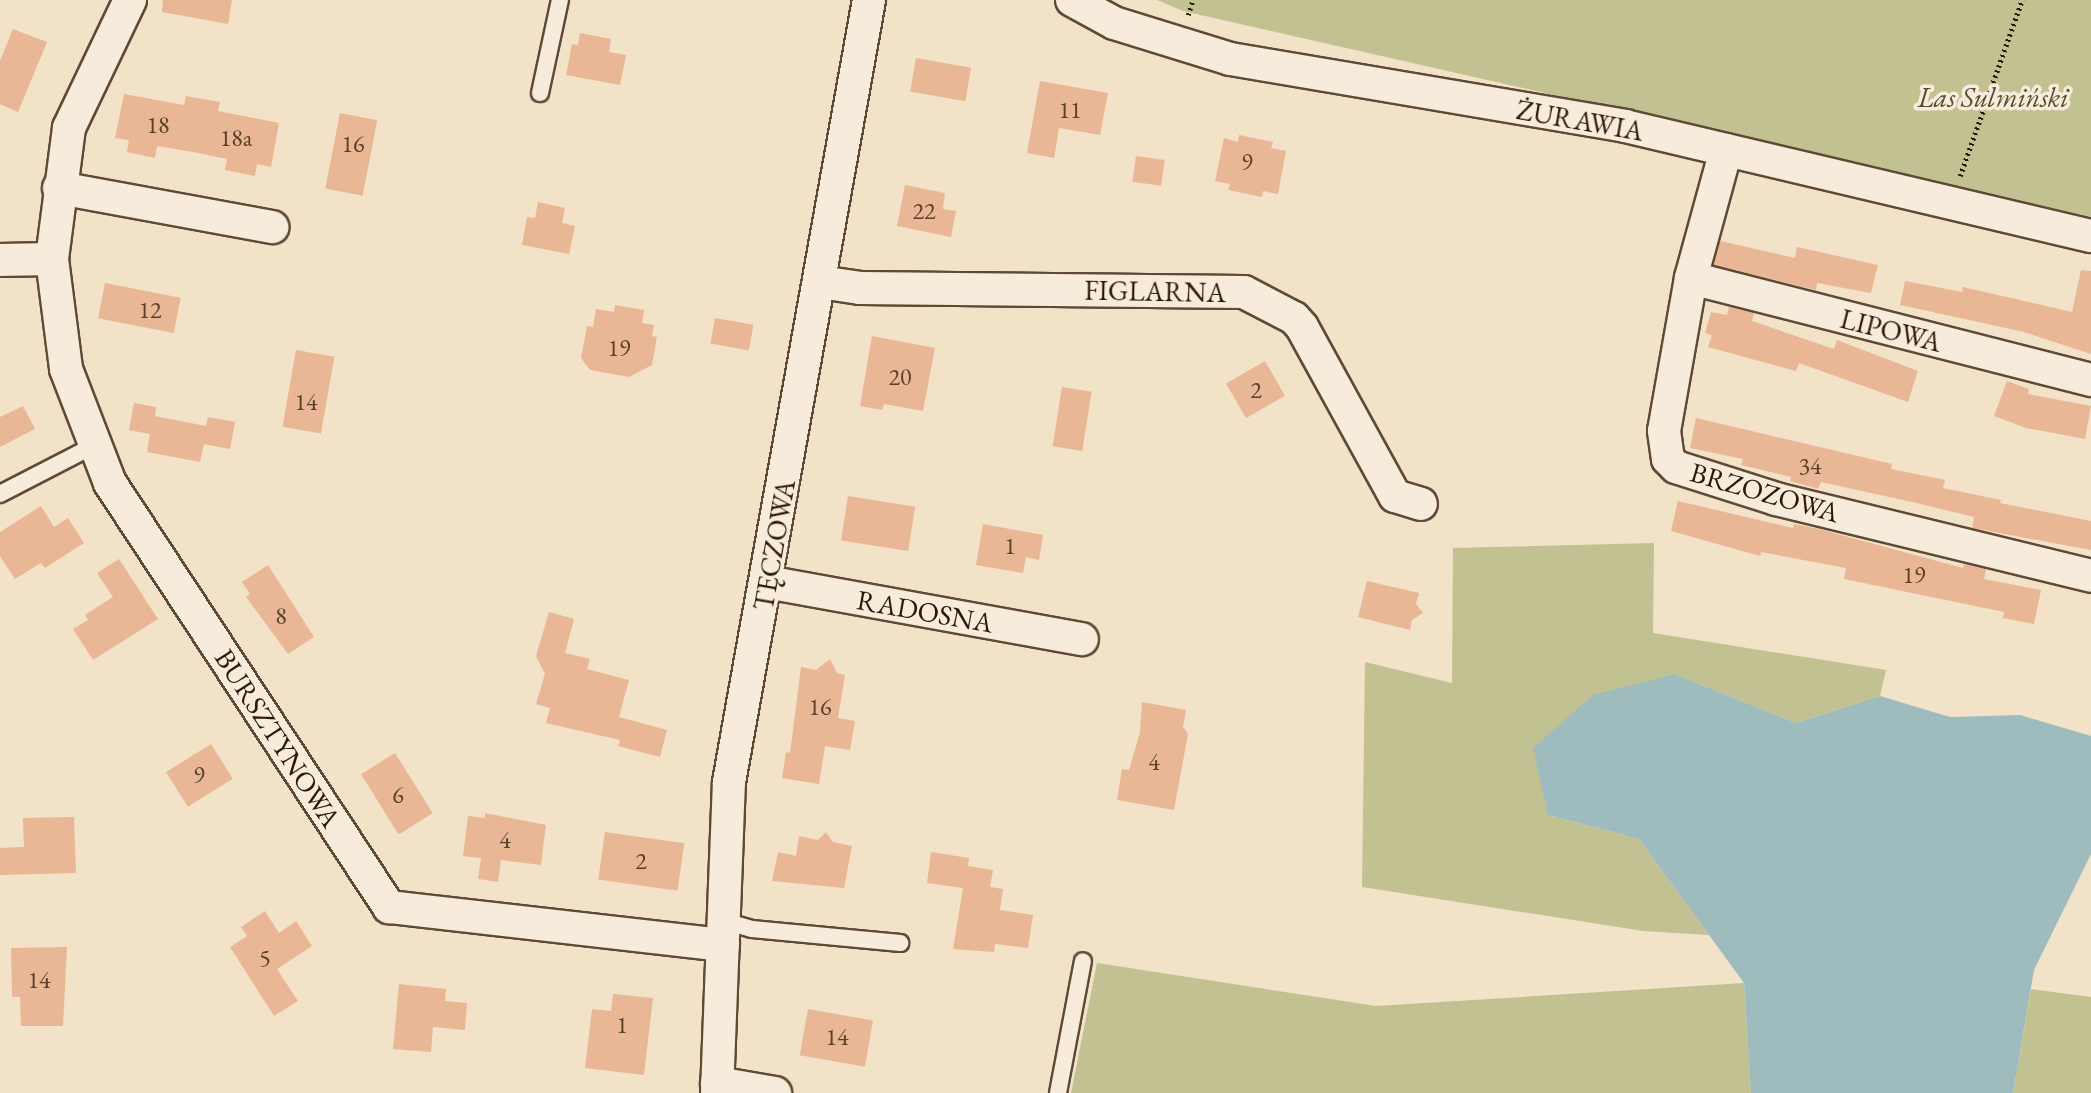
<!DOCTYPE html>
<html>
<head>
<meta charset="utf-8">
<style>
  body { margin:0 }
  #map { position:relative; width:2091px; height:1093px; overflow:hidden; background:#f2e2c7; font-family:"EB Garamond",serif }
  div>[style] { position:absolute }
  .green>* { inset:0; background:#c2c191 }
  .water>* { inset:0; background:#9ebcbe }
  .building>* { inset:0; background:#e9b795; transform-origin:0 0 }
  .path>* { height:4.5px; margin-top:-2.25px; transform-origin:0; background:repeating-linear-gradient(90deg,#2c1806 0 2px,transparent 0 5.5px) }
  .roads { filter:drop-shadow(2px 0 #5e4a36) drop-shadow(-2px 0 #5e4a36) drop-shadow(0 2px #5e4a36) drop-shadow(0 -2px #5e4a36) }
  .lane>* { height:16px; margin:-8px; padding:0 8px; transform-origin:8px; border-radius:8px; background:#f7ecdb }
  .street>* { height:32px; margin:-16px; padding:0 16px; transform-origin:16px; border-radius:16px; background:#f7ecdb }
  span { translate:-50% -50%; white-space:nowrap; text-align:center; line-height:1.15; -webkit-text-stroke:7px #f7ecdb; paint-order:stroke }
  .number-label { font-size:24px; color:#5b402a }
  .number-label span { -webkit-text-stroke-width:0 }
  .park-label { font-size:28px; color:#594b30; font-style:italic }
  .street-label { font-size:28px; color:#2c1806 }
</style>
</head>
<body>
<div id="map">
  <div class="green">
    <div style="clip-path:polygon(1157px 0,2091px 0,2091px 217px,1183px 11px)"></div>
    <div style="clip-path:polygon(1654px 543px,1653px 633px,1886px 670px,1880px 696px,1796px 723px,1675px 674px,1548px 815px,1639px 839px,1709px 935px,1643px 931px,1362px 887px,1365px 662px,1452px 683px,1453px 548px)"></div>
    <div style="clip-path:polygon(1097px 963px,1376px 1006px,1744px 983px,1751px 1093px,1071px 1093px)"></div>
    <div style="clip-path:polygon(2031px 989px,2091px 997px,2091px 1093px,2013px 1093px)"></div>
  </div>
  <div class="water">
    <div style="clip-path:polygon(1675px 674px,1796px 723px,1880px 696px,1950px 717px,2020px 715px,2091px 736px,2091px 854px,2034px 970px,2013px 1093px,1751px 1093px,1744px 983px,1639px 839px,1548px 815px,1533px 748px,1593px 695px)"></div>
  </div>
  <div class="building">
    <div style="clip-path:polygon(163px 0,232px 0,228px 24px,162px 12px)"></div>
    <div style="clip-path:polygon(13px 29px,47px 42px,18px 112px,0 104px,0 61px)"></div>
    <div style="clip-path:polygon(580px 33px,611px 39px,609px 52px,626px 55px,620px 85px,566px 75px,572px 44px,578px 45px)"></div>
    <div style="left:916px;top:58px;width:56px;height:34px;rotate:10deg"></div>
    <div style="clip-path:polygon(1040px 81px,1108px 93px,1100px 135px,1059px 128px,1054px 158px,1027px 153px)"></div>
    <div style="clip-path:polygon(124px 94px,184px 105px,186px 96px,220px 102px,218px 111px,279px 123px,271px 167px,257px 164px,255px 176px,225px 170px,227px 159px,193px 152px,157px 146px,155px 158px,127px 152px,129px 140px,115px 138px)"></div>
    <div style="left:340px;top:113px;width:38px;height:77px;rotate:11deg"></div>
    <div style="clip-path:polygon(1239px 135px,1273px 142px,1271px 148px,1286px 151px,1278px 194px,1263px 191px,1262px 197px,1228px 190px,1230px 184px,1215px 181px,1224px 138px,1238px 142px)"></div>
    <div style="left:1136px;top:156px;width:29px;height:26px;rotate:8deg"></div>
    <div style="clip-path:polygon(905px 185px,945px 193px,943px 209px,956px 211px,951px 237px,897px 226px)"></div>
    <div style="clip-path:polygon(538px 202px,565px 208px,562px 223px,575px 226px,569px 254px,522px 245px,527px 217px,535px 218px)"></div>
    <div style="clip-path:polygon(1720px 241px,1795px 258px,1797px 247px,1878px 265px,1871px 293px,1817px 283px,1816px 290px,1714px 265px)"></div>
    <div style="clip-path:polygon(2081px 270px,2091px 271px,2091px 354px,2024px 332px,1900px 305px,1905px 281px,1962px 292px,1963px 287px,2072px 312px)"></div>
    <div style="left:105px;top:283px;width:77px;height:36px;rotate:11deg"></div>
    <div style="clip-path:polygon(615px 305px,644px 310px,642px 323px,654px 325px,652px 336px,657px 337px,652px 365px,629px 377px,590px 370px,581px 358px,587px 326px,593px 327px,596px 309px,614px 312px)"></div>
    <div style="clip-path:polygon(1729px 307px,1754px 313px,1752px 321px,1834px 349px,1837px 340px,1918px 371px,1908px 402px,1799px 363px,1796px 371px,1708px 347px,1712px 335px,1705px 333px,1711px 312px,1727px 315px)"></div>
    <div style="left:715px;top:318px;width:39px;height:26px;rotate:10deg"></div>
    <div style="clip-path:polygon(872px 336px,935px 348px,923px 411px,884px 404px,882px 410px,860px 406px)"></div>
    <div style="left:296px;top:350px;width:39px;height:78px;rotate:10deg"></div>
    <div style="left:1265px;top:361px;width:40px;height:45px;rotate:60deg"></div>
    <div style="clip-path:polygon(2007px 381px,2029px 389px,2028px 394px,2091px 406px,2085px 439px,2026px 428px,1994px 416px)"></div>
    <div style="left:1062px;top:387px;width:30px;height:60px;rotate:9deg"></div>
    <div style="clip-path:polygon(134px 403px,156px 407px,155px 416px,206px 426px,208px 417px,235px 422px,230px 449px,204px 444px,200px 462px,147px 452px,150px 434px,129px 430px)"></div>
    <div style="clip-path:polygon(23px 406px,35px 429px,0 447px,0 417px)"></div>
    <div style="clip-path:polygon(1696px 418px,1892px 464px,1891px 469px,1945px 480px,1943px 488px,2001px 500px,2000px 503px,2091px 521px,2091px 550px,1972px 528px,1974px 517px,1912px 502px,1821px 482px,1818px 489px,1790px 481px,1791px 477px,1741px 465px,1743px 459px,1690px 448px)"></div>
    <div style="left:848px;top:496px;width:68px;height:45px;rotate:9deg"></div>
    <div style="clip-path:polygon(1678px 501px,1793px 528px,1794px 524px,1819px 529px,1963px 568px,1964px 564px,1986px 569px,1984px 579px,2041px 590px,2034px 624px,2003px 618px,2004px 612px,1844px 579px,1846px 568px,1761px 552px,1760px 556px,1671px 531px)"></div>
    <div style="clip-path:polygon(41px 506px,54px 527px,68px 518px,84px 543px,45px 568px,41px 563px,15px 579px,0 556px,0 532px)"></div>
    <div style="clip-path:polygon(983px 524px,1043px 535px,1039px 560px,1026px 557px,1023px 573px,976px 565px)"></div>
    <div style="clip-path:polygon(119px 559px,158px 619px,93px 660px,73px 629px,88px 620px,85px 615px,113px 597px,97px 573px)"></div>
    <div style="clip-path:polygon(268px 565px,314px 637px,288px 654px,246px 597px,250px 594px,242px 582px)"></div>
    <div style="clip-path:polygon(1367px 581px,1419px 593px,1416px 604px,1423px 613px,1412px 620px,1410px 630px,1358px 617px)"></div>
    <div style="clip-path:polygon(549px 612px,574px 619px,565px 653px,590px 659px,587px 669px,629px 680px,619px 717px,667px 730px,660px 757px,618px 746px,620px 740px,546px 723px,550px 708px,536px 704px,545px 674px,536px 656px)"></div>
    <div style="clip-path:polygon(830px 659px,837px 673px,845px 675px,838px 718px,855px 721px,850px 750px,825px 746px,819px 784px,782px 778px,786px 752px,790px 753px,801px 667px,816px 670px)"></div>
    <div style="clip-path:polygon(1142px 702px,1186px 710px,1183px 727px,1188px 734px,1174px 810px,1117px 800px,1122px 769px,1129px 770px,1140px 732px)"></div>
    <div style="left:211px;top:744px;width:41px;height:53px;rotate:58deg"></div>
    <div style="left:395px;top:753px;width:71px;height:40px;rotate:58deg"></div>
    <div style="clip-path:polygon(485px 813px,546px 825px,541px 865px,501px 860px,498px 882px,478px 879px,481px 858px,463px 856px,468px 816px,485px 818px)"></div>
    <div style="clip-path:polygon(74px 817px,76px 873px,0 875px,0 848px,24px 847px,23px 818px)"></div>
    <div style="left:605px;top:832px;width:80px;height:48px;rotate:8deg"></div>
    <div style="clip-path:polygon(826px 832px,833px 842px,852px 846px,844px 888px,772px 881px,778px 852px,796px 856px,799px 836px,818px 840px)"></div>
    <div style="clip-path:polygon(931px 852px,969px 858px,968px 866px,993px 870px,990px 887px,1003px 889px,1000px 910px,1033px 915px,1028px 948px,995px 944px,994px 952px,953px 949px,963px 888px,927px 883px)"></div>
    <div style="clip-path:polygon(265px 911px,279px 933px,296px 921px,312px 946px,277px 969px,298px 1001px,274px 1016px,230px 947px,247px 936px,241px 927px)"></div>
    <div style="clip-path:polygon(67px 947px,63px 1026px,21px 1026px,20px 997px,12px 997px,11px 948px)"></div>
    <div style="clip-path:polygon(399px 984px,446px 989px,445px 1001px,467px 1003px,465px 1030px,433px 1027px,431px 1052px,393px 1049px)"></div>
    <div style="clip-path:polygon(613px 994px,653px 998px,644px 1075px,585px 1068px,592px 1009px,611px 1011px)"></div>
    <div style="left:808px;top:1009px;width:66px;height:47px;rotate:10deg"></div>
  </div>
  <div class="path">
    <div style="left:1188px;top:15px;width:16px;rotate:-72deg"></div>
    <div style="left:1960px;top:176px;width:187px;rotate:-70.6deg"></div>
  </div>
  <div class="roads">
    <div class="lane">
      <div style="left:540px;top:93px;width:95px;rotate:-77.9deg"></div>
      <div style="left:0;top:494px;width:107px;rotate:-27.3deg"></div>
      <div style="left:724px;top:921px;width:29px;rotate:16deg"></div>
      <div style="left:752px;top:929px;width:149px;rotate:5.4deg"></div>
      <div style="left:1058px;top:1093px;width:134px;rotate:-79.3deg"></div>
    </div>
    <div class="street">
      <div style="left:130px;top:0;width:142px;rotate:115.5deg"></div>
      <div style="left:69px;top:128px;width:132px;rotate:97.4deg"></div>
      <div style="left:52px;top:259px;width:111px;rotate:82.7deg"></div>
      <div style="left:66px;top:369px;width:122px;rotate:68.9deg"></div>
      <div style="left:110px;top:483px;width:508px;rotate:56.65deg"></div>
      <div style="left:389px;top:907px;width:336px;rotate:6.5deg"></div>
      <div style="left:1072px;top:0;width:48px;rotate:28.7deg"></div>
      <div style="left:1114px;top:23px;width:121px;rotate:17.2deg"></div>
      <div style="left:1230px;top:59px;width:401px;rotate:9.6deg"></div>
      <div style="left:1625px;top:126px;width:479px;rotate:13.3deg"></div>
      <div style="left:1726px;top:150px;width:133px;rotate:105.3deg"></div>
      <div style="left:1691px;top:278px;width:155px;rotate:100deg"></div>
      <div style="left:1664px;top:431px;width:28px;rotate:82deg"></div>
      <div style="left:1668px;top:459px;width:11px;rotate:45deg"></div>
      <div style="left:1676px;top:467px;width:105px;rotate:17.7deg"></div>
      <div style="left:1776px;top:499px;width:324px;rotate:13.7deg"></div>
      <div style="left:59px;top:188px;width:217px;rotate:10.4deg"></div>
      <div style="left:0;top:260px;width:52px;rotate:-1.1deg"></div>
      <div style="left:1691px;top:278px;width:413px;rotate:14.3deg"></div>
      <div style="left:820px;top:282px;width:40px;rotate:8.5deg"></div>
      <div style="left:860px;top:288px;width:384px;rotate:0.6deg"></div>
      <div style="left:1244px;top:292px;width:56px;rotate:27.5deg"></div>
      <div style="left:1294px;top:318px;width:12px;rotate:48deg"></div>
      <div style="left:1302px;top:327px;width:193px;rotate:61.2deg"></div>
      <div style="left:1395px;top:496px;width:27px;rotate:17deg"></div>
      <div style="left:767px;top:582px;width:320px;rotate:10.3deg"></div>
      <div style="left:717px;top:1083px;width:59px;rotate:9.8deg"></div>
      <div style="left:717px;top:1093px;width:311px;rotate:-87.8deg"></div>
      <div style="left:729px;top:782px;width:794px;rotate:-79.85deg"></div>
    </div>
  </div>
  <div class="number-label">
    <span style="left:1070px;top:110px">11</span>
    <span style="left:158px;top:125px">18</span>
    <span style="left:236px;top:138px">18a</span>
    <span style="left:353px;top:144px">16</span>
    <span style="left:1247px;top:162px">9</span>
    <span style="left:924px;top:211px">22</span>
    <span style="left:150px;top:310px">12</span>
    <span style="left:619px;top:348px">19</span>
    <span style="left:900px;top:377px">20</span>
    <span style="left:1256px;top:390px">2</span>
    <span style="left:306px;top:402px">14</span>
    <span style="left:1810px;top:466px">34</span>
    <span style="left:1010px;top:546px">1</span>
    <span style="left:1914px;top:575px">19</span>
    <span style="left:281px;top:616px">8</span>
    <span style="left:820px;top:707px">16</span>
    <span style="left:1154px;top:762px">4</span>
    <span style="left:199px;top:775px">9</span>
    <span style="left:398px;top:795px">6</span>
    <span style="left:505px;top:840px">4</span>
    <span style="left:641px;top:861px">2</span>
    <span style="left:265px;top:958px">5</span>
    <span style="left:39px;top:980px">14</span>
    <span style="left:622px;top:1025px">1</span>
    <span style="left:837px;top:1037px">14</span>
  </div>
  <div class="park-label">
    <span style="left:1993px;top:97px">Las Sulmiński</span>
  </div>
  <div class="street-label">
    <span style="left:1580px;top:120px;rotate:10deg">ŻURAWIA</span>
    <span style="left:1155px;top:291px;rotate:1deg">FIGLARNA</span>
    <span style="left:1891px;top:330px;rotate:14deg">LIPOWA</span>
    <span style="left:1765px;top:492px;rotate:16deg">BRZOZOWA</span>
    <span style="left:774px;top:545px;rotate:-80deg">TĘCZOWA</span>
    <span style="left:925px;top:611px;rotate:10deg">RADOSNA</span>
    <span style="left:278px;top:738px;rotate:57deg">BURSZTYNOWA</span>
  </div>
</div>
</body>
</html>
